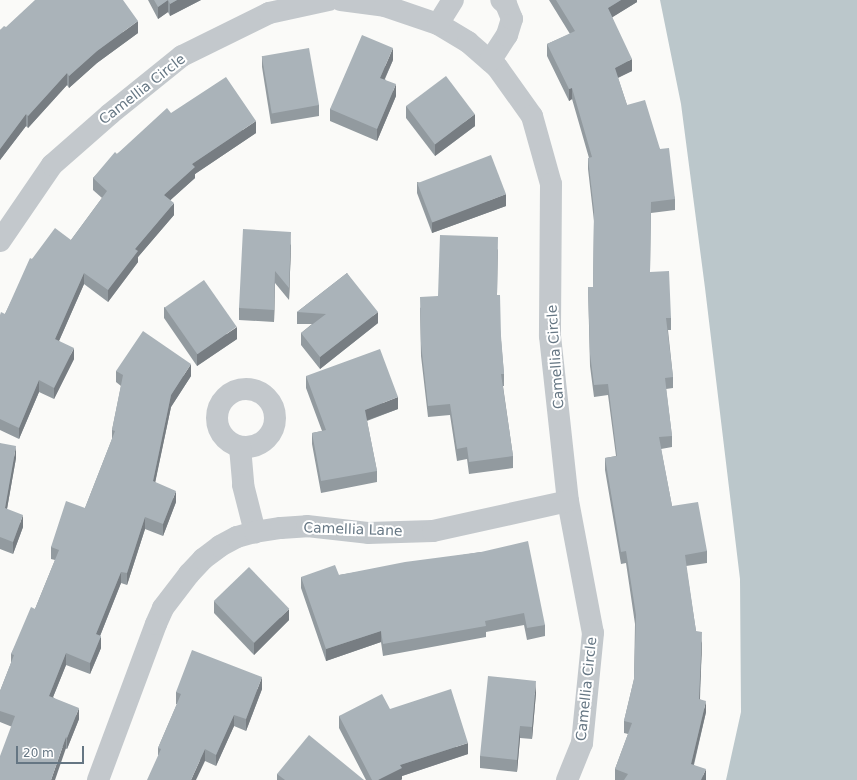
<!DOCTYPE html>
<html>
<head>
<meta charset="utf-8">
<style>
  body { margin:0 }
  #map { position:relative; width:857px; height:780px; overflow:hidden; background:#fafaf8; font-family:"DejaVu Sans",sans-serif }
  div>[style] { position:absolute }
  .water>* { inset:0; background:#bbc7cb }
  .minor>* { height:22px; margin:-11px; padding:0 11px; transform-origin:11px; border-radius:11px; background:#c3c8cc }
  .minor>.ring { margin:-11px; padding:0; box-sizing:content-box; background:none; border:22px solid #c3c8cc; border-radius:50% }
  .wall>* { inset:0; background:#929a9f }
  .shaded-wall>* { inset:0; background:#777d82 }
  .building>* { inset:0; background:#aab3b9; transform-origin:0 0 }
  span { translate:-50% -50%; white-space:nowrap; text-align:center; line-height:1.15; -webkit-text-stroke:4px #fff; paint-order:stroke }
  .street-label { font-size:14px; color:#657683 }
  .scale { position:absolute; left:16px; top:746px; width:68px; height:18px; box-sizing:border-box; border:2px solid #657683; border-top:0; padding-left:5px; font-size:12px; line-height:14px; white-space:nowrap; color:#657683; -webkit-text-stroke:3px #fff; paint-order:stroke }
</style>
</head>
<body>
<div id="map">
  <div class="water">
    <div style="clip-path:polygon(660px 0,857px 0,857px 780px,726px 780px,741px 712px,740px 579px,705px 288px,681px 104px)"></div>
  </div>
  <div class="minor">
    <div style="left:341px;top:0;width:44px;rotate:7.8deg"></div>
    <div style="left:385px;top:6px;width:56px;rotate:18.8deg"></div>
    <div style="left:438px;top:24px;width:35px;rotate:31deg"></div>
    <div style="left:468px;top:42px;width:38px;rotate:41deg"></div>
    <div style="left:497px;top:67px;width:60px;rotate:54.5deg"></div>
    <div style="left:532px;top:116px;width:71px;rotate:74.4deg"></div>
    <div style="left:551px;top:184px;width:152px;rotate:90.4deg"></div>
    <div style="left:550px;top:336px;width:166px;rotate:83.8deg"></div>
    <div style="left:568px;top:501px;width:134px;rotate:79.3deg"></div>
    <div style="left:593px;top:633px;width:111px;rotate:95.7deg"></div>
    <div style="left:582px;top:743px;width:40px;rotate:112deg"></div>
    <div style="left:438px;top:24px;width:28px;rotate:-58deg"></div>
    <div style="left:490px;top:61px;width:31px;rotate:-57deg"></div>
    <div style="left:507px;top:35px;width:17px;rotate:-73deg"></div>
    <div style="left:512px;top:19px;width:16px;rotate:-112deg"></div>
    <div style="left:506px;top:4px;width:6px;rotate:-141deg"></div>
    <div style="left:0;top:241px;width:92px;rotate:-55.6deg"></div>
    <div style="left:52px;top:165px;width:77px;rotate:-41.3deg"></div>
    <div style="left:110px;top:114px;width:92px;rotate:-38.9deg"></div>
    <div style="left:182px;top:56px;width:97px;rotate:-26.3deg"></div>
    <div style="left:269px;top:13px;width:61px;rotate:-12.2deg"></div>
    <div class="ring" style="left:217px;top:389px;width:36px;height:36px"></div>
    <div style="left:240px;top:447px;width:38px;rotate:85deg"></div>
    <div style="left:243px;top:485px;width:49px;rotate:75.7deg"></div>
    <div style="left:98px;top:780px;width:166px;rotate:-69.6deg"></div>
    <div style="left:156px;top:624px;width:17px;rotate:-66deg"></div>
    <div style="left:163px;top:608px;width:43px;rotate:-52.6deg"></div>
    <div style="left:189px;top:574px;width:21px;rotate:-47deg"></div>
    <div style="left:203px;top:559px;width:21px;rotate:-37deg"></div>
    <div style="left:220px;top:546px;width:19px;rotate:-28deg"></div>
    <div style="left:237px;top:537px;width:19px;rotate:-16deg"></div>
    <div style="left:255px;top:532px;width:26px;rotate:-9deg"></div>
    <div style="left:281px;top:528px;width:26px;rotate:-4deg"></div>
    <div style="left:307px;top:526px;width:61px;rotate:6.5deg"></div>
    <div style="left:368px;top:533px;width:65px;rotate:-1.8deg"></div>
    <div style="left:433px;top:531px;width:138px;rotate:-12.5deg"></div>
  </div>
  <div class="wall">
    <div style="clip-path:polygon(148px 0,201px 0,170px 16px,168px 12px,158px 19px)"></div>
    <div style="clip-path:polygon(549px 0,637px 0,637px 2px,612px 17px,632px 71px,618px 78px,627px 105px,660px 149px,675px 199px,675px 210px,651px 213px,650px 272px,671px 318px,671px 330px,668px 330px,673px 377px,673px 388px,666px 389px,672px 436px,672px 447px,661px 449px,672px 506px,707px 551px,707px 563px,686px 566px,696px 631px,702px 643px,700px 699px,706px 712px,694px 765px,706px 780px,615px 780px,615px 769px,628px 734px,624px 733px,624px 721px,634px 679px,635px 624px,626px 563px,621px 564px,605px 470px,605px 458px,616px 456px,608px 395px,594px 397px,590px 366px,588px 287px,593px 287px,594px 221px,588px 169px,588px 158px,589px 158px,572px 99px,569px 101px,547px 56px,547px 44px,570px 34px)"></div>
    <div style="clip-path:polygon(6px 27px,138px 33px,97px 63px,69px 88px,67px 85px,28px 128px,26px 126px,0 160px,0 30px)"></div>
    <div style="clip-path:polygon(262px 56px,319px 105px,319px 116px,271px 124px,262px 67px)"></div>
    <div style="clip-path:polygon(393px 60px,385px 79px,396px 96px,377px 141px,330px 121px,330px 109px)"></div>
    <div style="clip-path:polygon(406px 106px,475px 126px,435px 156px,406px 118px)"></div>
    <div style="clip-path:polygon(171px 113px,256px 133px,195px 174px,195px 178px,170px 200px,174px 215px,138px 257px,138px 262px,108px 302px,84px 284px,59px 341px,74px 359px,54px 399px,39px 392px,19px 439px,0 430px,0 315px,5px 314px,32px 259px,71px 240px,102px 198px,93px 190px,93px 178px,117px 154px)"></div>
    <div style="clip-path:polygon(417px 182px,506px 206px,432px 233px,417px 193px)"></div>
    <div style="clip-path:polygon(291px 244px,289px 300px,275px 283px,274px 322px,239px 320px,239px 308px)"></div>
    <div style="clip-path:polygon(498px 249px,497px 295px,504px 374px,504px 386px,503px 386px,513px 456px,513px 468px,469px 474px,467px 459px,457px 461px,450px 415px,428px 417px,421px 356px,420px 308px,438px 296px)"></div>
    <div style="clip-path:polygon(347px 273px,378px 323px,320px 369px,301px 345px,301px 333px,312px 324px,297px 324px,297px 312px)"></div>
    <div style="clip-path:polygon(164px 307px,237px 339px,197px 366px,164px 318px)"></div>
    <div style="clip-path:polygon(116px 371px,191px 376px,171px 407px,155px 482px,176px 502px,163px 536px,145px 529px,127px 585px,121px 583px,100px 636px,101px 648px,90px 674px,66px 665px,53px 697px,79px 719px,67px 749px,0 722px,0 691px,11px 663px,11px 654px,35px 609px,55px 560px,51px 559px,51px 547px,85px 508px,112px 439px,112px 430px,121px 386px,116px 382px)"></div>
    <div style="clip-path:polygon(306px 376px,398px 409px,367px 421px,377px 471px,377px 482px,321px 493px,312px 444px,312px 433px,322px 431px,306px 388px)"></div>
    <div style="clip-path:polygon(0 443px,16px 458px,7px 509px,23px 527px,13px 554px,0 549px)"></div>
    <div style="clip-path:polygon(481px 552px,545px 625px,545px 636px,527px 640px,524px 625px,486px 632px,486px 637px,383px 656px,381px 642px,326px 661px,301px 588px,301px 577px,339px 575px)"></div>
    <div style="clip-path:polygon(214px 601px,289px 620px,254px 655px,214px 613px)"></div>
    <div style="clip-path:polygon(262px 689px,246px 731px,234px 726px,216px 766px,205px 761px,158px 755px,158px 748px,177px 704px,176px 704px,176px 692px)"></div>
    <div style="clip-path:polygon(536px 693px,532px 739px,520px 738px,517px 772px,480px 768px,480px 756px)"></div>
    <div style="clip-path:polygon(390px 709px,468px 754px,402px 776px,402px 779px,401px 780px,366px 780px,339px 728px,339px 716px)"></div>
    <div style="clip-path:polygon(277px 774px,364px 780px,277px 780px)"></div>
  </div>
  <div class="shaded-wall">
    <div style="clip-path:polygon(168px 0,168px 12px,158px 19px,158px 7px)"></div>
    <div style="clip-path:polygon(177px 0,201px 0,170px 16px,170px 4px)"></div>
    <div style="clip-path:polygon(621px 0,637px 0,637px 2px,608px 20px,608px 8px)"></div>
    <div style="clip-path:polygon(138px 21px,138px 33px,97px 63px,69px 88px,69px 76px,97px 51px)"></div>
    <div style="clip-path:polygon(393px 48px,393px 60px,380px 89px,380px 78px)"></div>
    <div style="clip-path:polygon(632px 59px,632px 71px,615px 79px,615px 68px)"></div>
    <div style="clip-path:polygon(67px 73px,67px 85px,28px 128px,28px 116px)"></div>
    <div style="clip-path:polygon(396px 84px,396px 96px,377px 141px,377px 129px)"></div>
    <div style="clip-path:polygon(572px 88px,572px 99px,569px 101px,569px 89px)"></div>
    <div style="clip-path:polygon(26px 114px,26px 126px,0 160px,0 149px)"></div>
    <div style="clip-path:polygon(475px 114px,475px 126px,435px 156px,435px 144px)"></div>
    <div style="clip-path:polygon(256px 121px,256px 133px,195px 174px,195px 178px,164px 206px,164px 195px,192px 164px)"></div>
    <div style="clip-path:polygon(506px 194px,506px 206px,432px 233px,432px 222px)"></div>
    <div style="clip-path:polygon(174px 203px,174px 215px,138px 257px,138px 262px,108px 302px,108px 290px,135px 249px)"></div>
    <div style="clip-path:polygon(291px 232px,291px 244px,289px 300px,289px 288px)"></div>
    <div style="clip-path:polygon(275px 271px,275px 283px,274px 322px,274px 310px)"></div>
    <div style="clip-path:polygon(84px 273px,84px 284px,55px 350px,55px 339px)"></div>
    <div style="clip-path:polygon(378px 312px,378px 323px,320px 369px,320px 357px)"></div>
    <div style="clip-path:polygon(237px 327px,237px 339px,197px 366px,197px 354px)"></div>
    <div style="clip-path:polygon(74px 348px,74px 359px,54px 399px,54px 388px)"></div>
    <div style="clip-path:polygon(191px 364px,191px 376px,171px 407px,153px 493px,153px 481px,171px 395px)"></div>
    <div style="clip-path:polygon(39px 380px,39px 392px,19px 439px,19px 428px)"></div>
    <div style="clip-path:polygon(398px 397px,398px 409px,365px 421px,365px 410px)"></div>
    <div style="clip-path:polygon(16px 446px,16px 458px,5px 520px,5px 508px)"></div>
    <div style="clip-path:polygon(176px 491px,176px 502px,163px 536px,163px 524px)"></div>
    <div style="clip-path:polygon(23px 515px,23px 527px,13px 554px,13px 542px)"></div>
    <div style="clip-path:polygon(145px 517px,145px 529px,127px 585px,127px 573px)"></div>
    <div style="clip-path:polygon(121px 572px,121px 583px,96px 646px,96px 634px)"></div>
    <div style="clip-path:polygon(289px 609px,289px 620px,254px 655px,254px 643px)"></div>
    <div style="clip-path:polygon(381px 631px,381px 642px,326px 661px,326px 649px)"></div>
    <div style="clip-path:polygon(702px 632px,702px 643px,699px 711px,699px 699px)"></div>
    <div style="clip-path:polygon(101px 636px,101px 648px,90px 674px,90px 663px)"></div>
    <div style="clip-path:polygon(66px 653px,66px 665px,49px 707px,49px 696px)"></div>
    <div style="clip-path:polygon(262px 677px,262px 689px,246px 731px,246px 719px)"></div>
    <div style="clip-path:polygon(536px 681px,536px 693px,532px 739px,532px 727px)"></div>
    <div style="clip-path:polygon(706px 701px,706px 712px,691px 775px,691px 764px)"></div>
    <div style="clip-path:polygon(79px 708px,79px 719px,67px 749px,67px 738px)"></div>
    <div style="clip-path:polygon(234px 715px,234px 726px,216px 766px,216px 755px)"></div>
    <div style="clip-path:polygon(520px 726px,520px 738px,517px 772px,517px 760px)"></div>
    <div style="clip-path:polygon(66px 737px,66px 748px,55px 780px,51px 780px)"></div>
    <div style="clip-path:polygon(468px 743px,468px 754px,402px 776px,402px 779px,401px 780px,378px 780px,400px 765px)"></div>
    <div style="clip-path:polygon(205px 749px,205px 761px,196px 780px,191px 780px)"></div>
    <div style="clip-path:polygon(706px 769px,706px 780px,701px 780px)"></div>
  </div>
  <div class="building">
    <div style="clip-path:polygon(35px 0,123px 0,138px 21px,97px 51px,69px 76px,67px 73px,28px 116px,26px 114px,0 149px,0 30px,4px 26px,6px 27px)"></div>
    <div style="clip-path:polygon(154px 0,177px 0,170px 4px,168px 0,158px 7px)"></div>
    <div style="clip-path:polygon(556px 0,621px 0,608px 8px,632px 59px,615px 68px,627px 105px,645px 100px,660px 149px,669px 148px,675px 199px,651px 202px,650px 272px,669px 271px,671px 318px,666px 318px,673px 377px,665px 378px,672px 436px,659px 437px,672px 506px,698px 502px,707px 551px,685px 555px,696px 631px,702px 632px,699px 699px,706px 701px,691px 764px,706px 769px,701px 780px,624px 780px,628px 774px,615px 769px,632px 723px,624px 721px,634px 679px,636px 615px,626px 551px,621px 552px,605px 458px,617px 456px,608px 384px,594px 385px,590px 354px,588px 287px,593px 287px,594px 210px,588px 158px,592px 157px,572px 88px,569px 89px,547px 44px,575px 31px)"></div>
    <div style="clip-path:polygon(362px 35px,393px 48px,380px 78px,396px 84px,377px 129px,330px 109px)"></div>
    <div style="left:309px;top:48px;width:58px;height:48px;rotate:80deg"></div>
    <div style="left:446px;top:76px;width:48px;height:50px;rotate:53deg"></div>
    <div style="clip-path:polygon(226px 77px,256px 121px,192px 164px,195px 167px,164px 195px,174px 203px,135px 249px,138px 251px,108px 290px,84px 273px,55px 339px,74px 348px,54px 388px,39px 380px,19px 428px,0 419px,0 315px,1px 312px,5px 314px,30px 258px,32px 259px,55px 228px,71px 240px,107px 191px,93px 178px,115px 152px,117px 154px,167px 108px,171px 113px)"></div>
    <div style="left:491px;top:155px;width:42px;height:79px;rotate:69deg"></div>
    <div style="clip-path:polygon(243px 229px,291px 232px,289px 288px,275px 271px,274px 310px,239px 308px)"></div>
    <div style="clip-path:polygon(440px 235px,498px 237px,497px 295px,500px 295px,501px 336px,504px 374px,501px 374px,513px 456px,469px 462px,467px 447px,457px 449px,450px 404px,428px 406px,421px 344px,420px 297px,438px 296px)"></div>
    <div style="clip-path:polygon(347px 273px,378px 312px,320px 357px,301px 333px,326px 314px,297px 312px)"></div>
    <div style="left:204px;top:280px;width:57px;height:48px;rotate:55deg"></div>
    <div style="clip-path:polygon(143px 331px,191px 364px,171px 395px,153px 481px,176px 491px,163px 524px,145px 517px,127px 573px,121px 572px,96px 634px,101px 636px,90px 663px,66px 653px,49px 696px,79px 708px,67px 738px,66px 737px,51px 780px,0 780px,0 756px,15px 716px,0 711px,0 691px,14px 655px,11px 654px,31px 607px,35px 609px,59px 550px,51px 547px,66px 501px,85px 508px,115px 431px,112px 430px,123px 375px,116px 371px)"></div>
    <div style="clip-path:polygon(380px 349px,398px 397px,365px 410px,377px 471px,321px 481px,312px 433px,326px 430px,306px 376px)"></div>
    <div style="clip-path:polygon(0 443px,16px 446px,5px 508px,23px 515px,13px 542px,0 537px)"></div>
    <div style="clip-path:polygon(528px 541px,545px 625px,527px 628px,524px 613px,485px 621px,486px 626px,383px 644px,381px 631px,326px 649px,301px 577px,335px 565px,339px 575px,405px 562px,481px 552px)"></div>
    <div style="left:249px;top:567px;width:58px;height:49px;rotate:46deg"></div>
    <div style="clip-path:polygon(192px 650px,262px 677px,246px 719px,234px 715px,216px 755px,205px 749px,191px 780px,147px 780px,161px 749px,158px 748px,181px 694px,176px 692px)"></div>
    <div style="clip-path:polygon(488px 676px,536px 681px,532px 727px,520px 726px,517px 760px,480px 756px)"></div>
    <div style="clip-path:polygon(451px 689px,468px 743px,400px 765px,402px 768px,378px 780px,372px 780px,339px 716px,382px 694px,390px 709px)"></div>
    <div style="clip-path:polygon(309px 735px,364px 780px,285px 780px,277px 774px)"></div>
  </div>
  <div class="street-label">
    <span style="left:142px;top:89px;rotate:-38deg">Camellia Circle</span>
    <span style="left:555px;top:357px;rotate:-94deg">Camellia Circle</span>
    <span style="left:353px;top:529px;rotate:2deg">Camellia Lane</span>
    <span style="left:586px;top:689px;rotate:-84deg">Camellia Circle</span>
  </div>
  <div class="scale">20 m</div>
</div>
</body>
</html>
